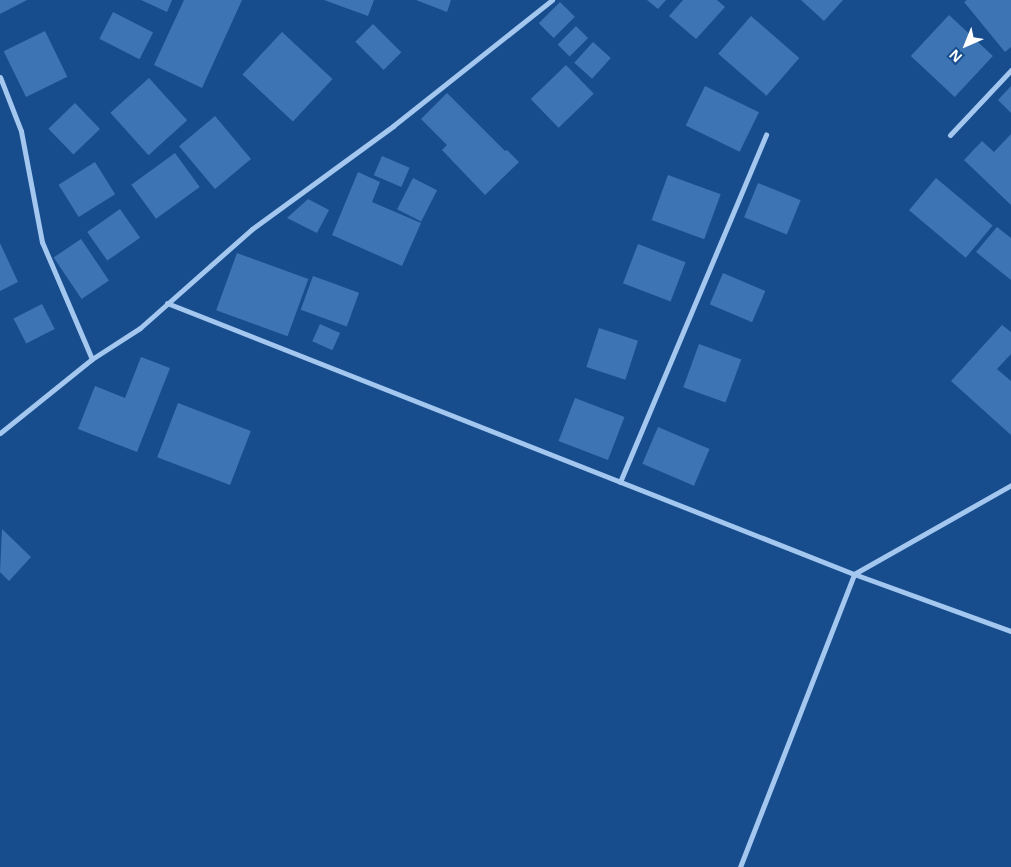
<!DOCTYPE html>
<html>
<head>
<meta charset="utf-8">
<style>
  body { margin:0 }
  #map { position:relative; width:1011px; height:867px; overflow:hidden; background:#184d8d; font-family:"Noto Sans",sans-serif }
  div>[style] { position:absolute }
  .building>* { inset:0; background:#3d74b4; transform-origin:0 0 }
  .street>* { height:5px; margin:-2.5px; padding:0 2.5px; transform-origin:2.5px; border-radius:2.5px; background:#a4c7ef }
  span { translate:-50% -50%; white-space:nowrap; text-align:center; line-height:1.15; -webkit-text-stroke:4.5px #184d8d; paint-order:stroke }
  .north { position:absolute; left:941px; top:20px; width:50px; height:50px; -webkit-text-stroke:4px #184d8d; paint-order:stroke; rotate:224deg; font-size:14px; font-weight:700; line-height:20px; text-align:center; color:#fff }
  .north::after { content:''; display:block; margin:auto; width:18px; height:22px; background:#fff; clip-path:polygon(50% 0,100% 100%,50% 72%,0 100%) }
</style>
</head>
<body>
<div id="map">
  <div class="building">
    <div style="clip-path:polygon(0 0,27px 0,0 14px)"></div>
    <div style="clip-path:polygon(141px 0,172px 0,167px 12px)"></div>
    <div style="clip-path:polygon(184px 0,242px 0,202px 88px,154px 65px)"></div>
    <div style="clip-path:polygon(324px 0,374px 0,368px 16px)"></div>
    <div style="clip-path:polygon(416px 0,451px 0,447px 12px)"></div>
    <div style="clip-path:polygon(647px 0,666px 0,658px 9px)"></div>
    <div style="clip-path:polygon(683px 0,717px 0,725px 7px,696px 39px,669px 16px)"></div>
    <div style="clip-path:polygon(801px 0,843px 0,824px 21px)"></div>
    <div style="clip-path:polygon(967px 0,1011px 0,1011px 47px,1005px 52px,964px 2px)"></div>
    <div style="left:560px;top:2px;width:21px;height:30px;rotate:45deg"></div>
    <div style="left:113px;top:12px;width:45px;height:30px;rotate:27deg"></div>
    <div style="left:949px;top:15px;width:60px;height:56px;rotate:43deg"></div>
    <div style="left:751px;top:16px;width:64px;height:50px;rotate:41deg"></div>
    <div style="left:373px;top:24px;width:40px;height:25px;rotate:45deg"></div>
    <div style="left:576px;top:26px;width:17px;height:26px;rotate:45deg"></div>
    <div style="left:45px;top:31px;width:51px;height:46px;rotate:64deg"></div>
    <div style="left:282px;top:32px;width:69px;height:58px;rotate:43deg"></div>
    <div style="left:593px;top:42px;width:24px;height:28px;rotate:42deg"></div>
    <div style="left:566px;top:65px;width:40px;height:49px;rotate:46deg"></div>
    <div style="left:149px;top:78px;width:57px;height:52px;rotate:48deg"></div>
    <div style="left:705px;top:86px;width:60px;height:44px;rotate:26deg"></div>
    <div style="clip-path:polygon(1011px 86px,1011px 113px,998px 100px)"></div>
    <div style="clip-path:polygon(447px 93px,505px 151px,507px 150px,519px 162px,485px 195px,442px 150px,447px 145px,421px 119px)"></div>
    <div style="left:75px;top:103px;width:36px;height:37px;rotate:46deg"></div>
    <div style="left:215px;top:116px;width:56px;height:47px;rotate:50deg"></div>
    <div style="clip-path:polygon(1011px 134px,1011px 205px,964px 160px,982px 141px,994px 152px)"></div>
    <div style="left:175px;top:153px;width:42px;height:54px;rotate:54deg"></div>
    <div style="left:382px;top:156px;width:30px;height:21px;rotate:23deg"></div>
    <div style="left:95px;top:162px;width:38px;height:43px;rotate:58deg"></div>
    <div style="clip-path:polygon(358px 172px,380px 182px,372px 202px,421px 223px,402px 266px,332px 235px)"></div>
    <div style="left:668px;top:175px;width:56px;height:48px;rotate:20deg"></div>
    <div style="left:413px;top:178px;width:27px;height:35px;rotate:27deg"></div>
    <div style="left:936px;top:178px;width:74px;height:42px;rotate:40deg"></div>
    <div style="left:758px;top:183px;width:46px;height:37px;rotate:22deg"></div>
    <div style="clip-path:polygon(308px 199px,329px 210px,317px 233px,287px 218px)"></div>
    <div style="left:120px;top:209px;width:35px;height:40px;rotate:55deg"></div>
    <div style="clip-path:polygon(997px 227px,1011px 238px,1011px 280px,976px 252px)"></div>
    <div style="left:81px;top:239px;width:50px;height:33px;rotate:56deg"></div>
    <div style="clip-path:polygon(0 243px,18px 282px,0 291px)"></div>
    <div style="left:638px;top:244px;width:51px;height:42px;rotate:21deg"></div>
    <div style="left:237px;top:253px;width:76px;height:61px;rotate:20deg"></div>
    <div style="left:723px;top:273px;width:46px;height:34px;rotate:23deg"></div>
    <div style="left:313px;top:276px;width:49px;height:36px;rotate:20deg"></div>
    <div style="left:42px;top:304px;width:28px;height:32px;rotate:63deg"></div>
    <div style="left:320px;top:324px;width:22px;height:19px;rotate:24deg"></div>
    <div style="clip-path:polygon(1002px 325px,1011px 332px,1011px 354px,997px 369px,1011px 381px,1011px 435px,951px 381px)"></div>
    <div style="left:599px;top:328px;width:41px;height:41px;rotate:18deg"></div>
    <div style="left:699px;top:344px;width:45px;height:46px;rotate:20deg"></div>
    <div style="clip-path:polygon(141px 357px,170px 368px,137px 452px,78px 429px,95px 386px,125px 398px)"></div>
    <div style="left:575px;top:398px;width:53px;height:46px;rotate:21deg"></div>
    <div style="left:178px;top:403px;width:78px;height:58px;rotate:21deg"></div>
    <div style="left:658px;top:427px;width:56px;height:40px;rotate:23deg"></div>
    <div style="clip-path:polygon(2px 529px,31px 557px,9px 581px,0 572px)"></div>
  </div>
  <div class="street">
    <div style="left:0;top:77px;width:58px;rotate:68.7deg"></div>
    <div style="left:21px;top:131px;width:113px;rotate:79.3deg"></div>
    <div style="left:42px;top:242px;width:127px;rotate:66.9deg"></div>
    <div style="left:950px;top:135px;width:89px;rotate:-46.8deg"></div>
    <div style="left:167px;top:303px;width:739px;rotate:21.53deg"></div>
    <div style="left:854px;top:574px;width:167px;rotate:20deg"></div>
    <div style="left:0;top:433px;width:118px;rotate:-38.8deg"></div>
    <div style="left:92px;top:359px;width:57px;rotate:-32.9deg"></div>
    <div style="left:140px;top:328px;width:149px;rotate:-41.5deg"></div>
    <div style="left:252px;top:229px;width:175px;rotate:-36.1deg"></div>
    <div style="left:393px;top:126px;width:203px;rotate:-38.4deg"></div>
    <div style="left:620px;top:482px;width:377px;rotate:-67.2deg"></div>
    <div style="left:740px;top:867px;width:314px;rotate:-68.7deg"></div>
    <div style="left:854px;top:574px;width:180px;rotate:-29.5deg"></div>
  </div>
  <div class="north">N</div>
</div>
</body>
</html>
